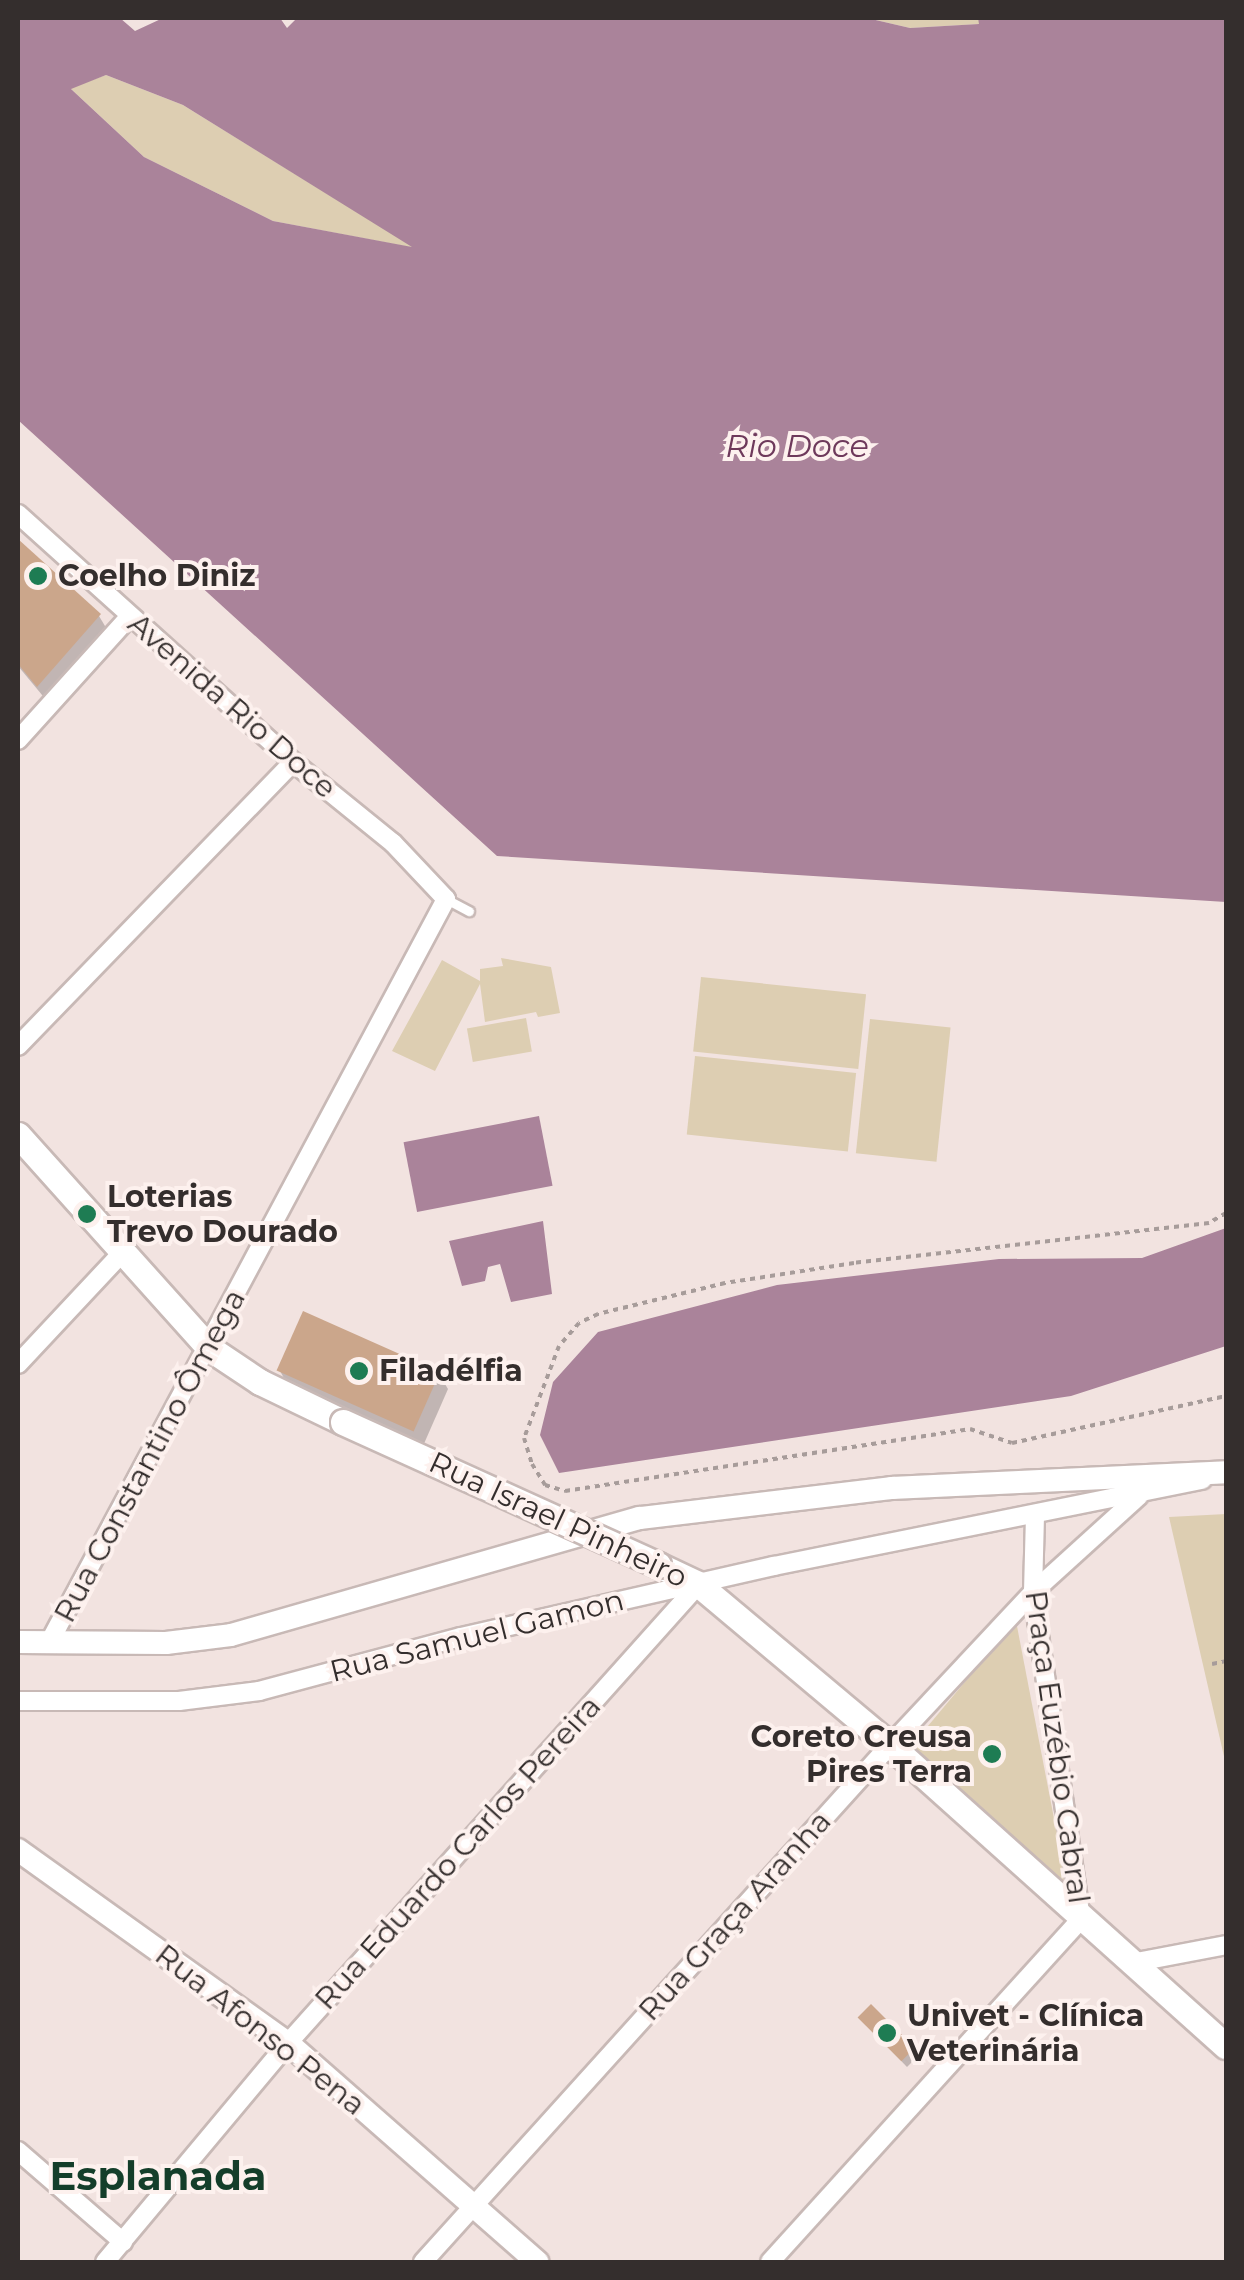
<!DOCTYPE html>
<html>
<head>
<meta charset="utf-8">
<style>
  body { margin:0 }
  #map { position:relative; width:1244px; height:2280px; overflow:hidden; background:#f2e3e0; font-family:Montserrat,sans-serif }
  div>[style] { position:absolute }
  .green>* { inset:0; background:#ddceb2; transform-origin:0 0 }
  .water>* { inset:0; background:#aa839a; transform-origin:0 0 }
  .shadow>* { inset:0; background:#0003 }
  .building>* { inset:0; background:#cba68b; transform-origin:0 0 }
  .round { border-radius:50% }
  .path>* { height:4px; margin-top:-2px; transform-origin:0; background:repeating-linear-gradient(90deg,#a79c9a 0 5px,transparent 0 10px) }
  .roads { filter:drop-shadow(2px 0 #c8b9b6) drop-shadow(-2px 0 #c8b9b6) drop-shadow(0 2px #c8b9b6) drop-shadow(0 -2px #c8b9b6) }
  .service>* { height:9px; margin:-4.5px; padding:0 4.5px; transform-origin:4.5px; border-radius:4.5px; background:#fff }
  .minor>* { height:18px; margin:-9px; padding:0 9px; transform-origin:9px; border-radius:9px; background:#fff }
  .tertiary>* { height:22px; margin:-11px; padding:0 11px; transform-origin:11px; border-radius:11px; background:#fff }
  .secondary>* { height:25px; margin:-12.5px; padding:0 12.5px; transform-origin:12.5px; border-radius:12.5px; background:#fff }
  .bridges { filter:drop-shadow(2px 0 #c8b9b6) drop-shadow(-2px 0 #c8b9b6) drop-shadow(0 2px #c8b9b6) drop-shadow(0 -2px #c8b9b6) }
  .secondary-bridge>* { height:25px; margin:-12.5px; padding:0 12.5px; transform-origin:12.5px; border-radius:12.5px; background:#fff }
  .dots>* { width:28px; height:28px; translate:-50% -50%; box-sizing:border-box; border:5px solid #fdf1ee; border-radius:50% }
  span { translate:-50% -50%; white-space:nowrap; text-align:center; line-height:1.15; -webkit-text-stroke:8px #fdf1ee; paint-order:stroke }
  .poi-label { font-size:30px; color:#342e2d; font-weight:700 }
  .left { translate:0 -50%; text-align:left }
  .right { translate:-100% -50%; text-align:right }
  .street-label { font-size:30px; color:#342e2d }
  .water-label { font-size:32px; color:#6e395b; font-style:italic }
  .district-label { font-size:40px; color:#143e2a; font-weight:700 }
  .frame { position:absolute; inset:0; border:20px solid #342e2d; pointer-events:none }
</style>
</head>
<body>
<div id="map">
  <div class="green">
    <div style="clip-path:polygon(867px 18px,978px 18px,980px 24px,910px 28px)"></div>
    <div style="clip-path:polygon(106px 75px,183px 105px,415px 248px,273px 221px,144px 157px,70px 88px)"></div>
    <div style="clip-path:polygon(501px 958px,551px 967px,560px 1013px,538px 1017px,536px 1012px,485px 1022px,480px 984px,435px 1071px,392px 1051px,442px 960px,480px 981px,480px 969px,503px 966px)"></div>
    <div style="left:701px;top:977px;width:166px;height:75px;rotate:6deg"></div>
    <div style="left:526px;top:1018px;width:34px;height:60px;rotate:80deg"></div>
    <div style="left:870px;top:1019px;width:81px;height:135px;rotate:6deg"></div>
    <div style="left:695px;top:1056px;width:162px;height:79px;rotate:6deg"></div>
    <div style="clip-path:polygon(1226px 1514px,1226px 1765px,1169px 1517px)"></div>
    <div style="clip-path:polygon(1016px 1621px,1067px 1886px,912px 1745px)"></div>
  </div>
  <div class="water">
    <div style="clip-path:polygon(evenodd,18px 18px,120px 18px,135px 31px,163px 18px,280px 18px,287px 28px,297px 18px,867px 18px,910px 28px,979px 24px,978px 18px,1226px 18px,1226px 902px,497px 856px,18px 420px,18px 18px,106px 75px,183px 105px,412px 247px,273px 221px,144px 157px,71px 89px,106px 75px)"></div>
    <div style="left:539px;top:1116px;width:71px;height:138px;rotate:79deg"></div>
    <div style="clip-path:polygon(543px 1221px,552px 1294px,511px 1302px,500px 1264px,488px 1267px,485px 1281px,462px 1286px,449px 1241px)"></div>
    <div style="clip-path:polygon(1226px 1228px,1226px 1346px,1071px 1396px,559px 1473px,540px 1435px,553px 1382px,598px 1332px,777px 1285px,999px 1259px,1142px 1258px)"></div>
  </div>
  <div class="shadow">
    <div style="clip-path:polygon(18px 542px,99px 616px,108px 631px,47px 701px,18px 666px)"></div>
    <div style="clip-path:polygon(280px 1371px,439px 1374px,448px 1389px,423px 1446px,289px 1387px)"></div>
    <div style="clip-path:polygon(988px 1749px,999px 1752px,997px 1764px,988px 1760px)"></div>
    <div style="clip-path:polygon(861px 2019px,913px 2050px,917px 2057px,907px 2067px)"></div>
  </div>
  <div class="building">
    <div style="clip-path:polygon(18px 539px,101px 614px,37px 687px,18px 664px)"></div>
    <div style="left:303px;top:1311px;width:150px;height:65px;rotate:24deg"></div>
    <div class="round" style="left:982px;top:1744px;width:20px;height:20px"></div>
    <div style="left:871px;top:2004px;width:62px;height:19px;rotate:45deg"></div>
  </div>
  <div class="path">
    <div style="left:1226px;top:1213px;width:20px;rotate:150deg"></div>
    <div style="left:1209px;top:1223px;width:357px;rotate:173.6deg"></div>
    <div style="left:854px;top:1263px;width:131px;rotate:171.2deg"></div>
    <div style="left:725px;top:1283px;width:131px;rotate:166.3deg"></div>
    <div style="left:598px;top:1314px;width:21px;rotate:155deg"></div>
    <div style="left:579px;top:1323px;width:30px;rotate:131deg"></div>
    <div style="left:559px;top:1346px;width:98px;rotate:110.8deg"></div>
    <div style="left:524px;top:1438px;width:27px;rotate:73deg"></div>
    <div style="left:532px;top:1464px;width:25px;rotate:58deg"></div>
    <div style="left:545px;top:1485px;width:21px;rotate:17deg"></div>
    <div style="left:565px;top:1491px;width:410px;rotate:-8.7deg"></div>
    <div style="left:970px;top:1429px;width:44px;rotate:18.4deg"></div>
    <div style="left:1012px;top:1443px;width:219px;rotate:-12.4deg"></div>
    <div style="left:1212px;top:1664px;width:14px;rotate:-12deg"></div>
  </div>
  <div class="roads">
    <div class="service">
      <div style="left:446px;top:899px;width:26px;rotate:28deg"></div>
    </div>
    <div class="minor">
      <div style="left:18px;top:514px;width:370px;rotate:42deg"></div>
      <div style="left:293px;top:762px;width:129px;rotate:39deg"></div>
      <div style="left:393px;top:843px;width:77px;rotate:46.6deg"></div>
      <div style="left:446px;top:899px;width:841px;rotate:118.09deg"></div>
      <div style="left:18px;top:740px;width:166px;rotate:-47.9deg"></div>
      <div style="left:18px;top:1046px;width:395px;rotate:-45.9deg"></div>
      <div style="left:18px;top:1364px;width:151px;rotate:-46.9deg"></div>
      <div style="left:18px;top:1701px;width:161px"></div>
      <div style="left:179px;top:1701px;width:81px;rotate:-7.1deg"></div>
      <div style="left:259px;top:1691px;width:209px;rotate:-15deg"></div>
      <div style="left:461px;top:1637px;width:321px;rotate:-12.8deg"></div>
      <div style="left:774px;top:1566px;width:437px;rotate:-11.4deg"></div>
      <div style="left:1132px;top:1963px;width:96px;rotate:-10.8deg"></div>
      <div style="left:18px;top:2151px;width:139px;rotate:40.9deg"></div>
      <div style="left:105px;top:2262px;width:285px;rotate:-50.1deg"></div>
      <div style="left:288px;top:2043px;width:615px;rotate:-48.17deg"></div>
      <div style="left:423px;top:2262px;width:697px;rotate:-47.91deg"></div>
      <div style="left:890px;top:1745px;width:209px;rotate:-46.9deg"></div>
      <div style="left:1033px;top:1592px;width:143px;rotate:-42.2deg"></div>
      <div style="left:770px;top:2262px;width:463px;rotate:-47.8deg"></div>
      <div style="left:1081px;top:1919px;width:331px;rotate:-98.4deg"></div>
      <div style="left:1033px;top:1592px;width:78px;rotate:-88.5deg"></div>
    </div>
    <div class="tertiary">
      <div style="left:18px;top:1642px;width:148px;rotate:0.4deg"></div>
      <div style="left:166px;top:1643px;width:65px;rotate:-7deg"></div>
      <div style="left:231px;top:1635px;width:425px;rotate:-16deg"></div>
      <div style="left:640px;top:1518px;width:254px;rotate:-6.8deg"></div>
      <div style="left:892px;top:1488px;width:334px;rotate:-2.7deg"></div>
      <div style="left:18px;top:1850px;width:332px;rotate:35.6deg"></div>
      <div style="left:288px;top:2043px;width:332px;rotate:41.3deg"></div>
    </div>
    <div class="secondary">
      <div style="left:18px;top:1135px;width:286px;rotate:48.1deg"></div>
      <div style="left:209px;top:1348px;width:61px;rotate:33.7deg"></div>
      <div style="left:260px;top:1382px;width:92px;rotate:25.7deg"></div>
      <div style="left:658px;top:1565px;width:44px;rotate:25.4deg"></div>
      <div style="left:698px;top:1584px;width:251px;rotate:40deg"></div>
      <div style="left:890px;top:1745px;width:451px;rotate:41.9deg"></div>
    </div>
  </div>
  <div class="bridges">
    <div class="secondary-bridge">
      <div style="left:343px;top:1422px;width:346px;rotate:24.4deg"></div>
    </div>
  </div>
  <div class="dots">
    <div style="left:38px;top:576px;background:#1e7c53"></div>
    <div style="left:87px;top:1214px;background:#1e7c53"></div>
    <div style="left:359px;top:1371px;background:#1e7c53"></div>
    <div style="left:992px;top:1754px;background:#1e7c53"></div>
    <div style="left:887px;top:2033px;background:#1e7c53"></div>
  </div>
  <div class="poi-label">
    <span class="left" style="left:58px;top:576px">Coelho Diniz</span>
    <span class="left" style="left:107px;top:1214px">Loterias<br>Trevo Dourado</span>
    <span class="left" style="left:379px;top:1371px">Filadélfia</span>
    <span class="right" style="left:972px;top:1754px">Coreto Creusa<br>Pires Terra</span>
    <span class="left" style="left:907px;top:2033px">Univet - Clínica<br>Veterinária</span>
  </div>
  <div class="street-label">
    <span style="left:232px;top:706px;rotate:41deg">Avenida Rio Doce</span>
    <span style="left:150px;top:1456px;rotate:-62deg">Rua Constantino Ômega</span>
    <span style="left:558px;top:1520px;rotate:25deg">Rua Israel Pinheiro</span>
    <span style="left:477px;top:1636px;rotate:-14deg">Rua Samuel Gamon</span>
    <span style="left:1057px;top:1747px;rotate:82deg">Praça Euzébio Cabral</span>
    <span style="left:458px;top:1853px;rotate:-48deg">Rua Eduardo Carlos Pereira</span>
    <span style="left:735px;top:1916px;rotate:-48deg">Rua Graça Aranha</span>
    <span style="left:260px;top:2030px;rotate:38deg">Rua Afonso Pena</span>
  </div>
  <div class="water-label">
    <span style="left:797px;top:446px">Rio Doce</span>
  </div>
  <div class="district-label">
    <span style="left:158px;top:2176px">Esplanada</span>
  </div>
  <div class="frame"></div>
</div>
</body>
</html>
